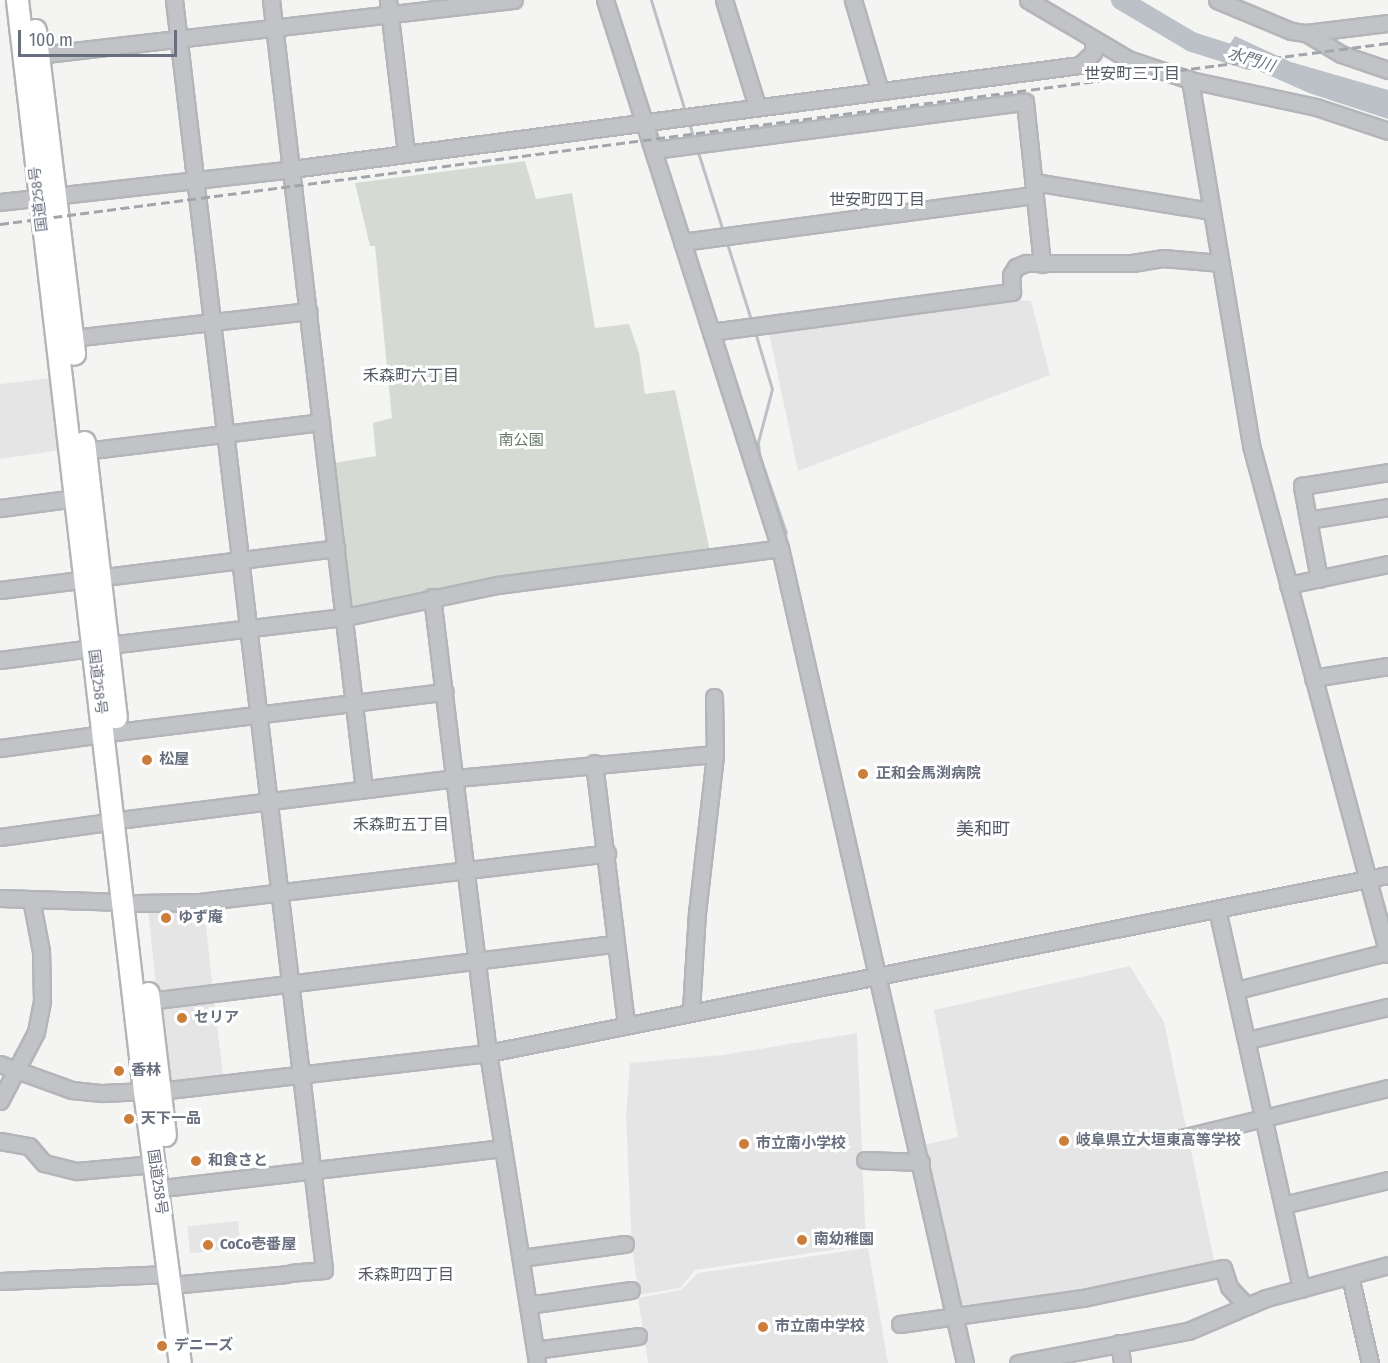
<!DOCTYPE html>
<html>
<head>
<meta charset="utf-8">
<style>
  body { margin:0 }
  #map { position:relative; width:1388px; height:1363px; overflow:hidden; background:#f4f5f2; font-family:"Fira Sans Condensed","Noto Sans JP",sans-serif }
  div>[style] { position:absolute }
  .built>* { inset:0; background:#e5e5e5; transform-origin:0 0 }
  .green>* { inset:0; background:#d5dbd3 }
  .water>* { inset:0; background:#bbc1c7 }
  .stream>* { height:3px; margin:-1.5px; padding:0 1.5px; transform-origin:1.5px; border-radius:1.5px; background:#bbc1c7 }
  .river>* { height:20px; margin:-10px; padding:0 10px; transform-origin:10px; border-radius:10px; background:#bbc1c7 }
  .roads { filter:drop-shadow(2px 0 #b4b5b9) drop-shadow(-2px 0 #b4b5b9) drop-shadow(0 2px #b4b5b9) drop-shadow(0 -2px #b4b5b9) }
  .minor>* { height:15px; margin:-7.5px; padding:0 7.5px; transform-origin:7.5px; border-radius:7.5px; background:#c1c3c6 }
  .highway>* { height:21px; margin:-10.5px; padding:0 10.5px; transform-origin:10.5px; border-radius:10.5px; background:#fff }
  .rail>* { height:3px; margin-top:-1.5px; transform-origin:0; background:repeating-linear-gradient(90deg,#a2a5ab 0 9px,transparent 0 13.5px) }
  .dots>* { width:16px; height:16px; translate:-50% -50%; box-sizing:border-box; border:3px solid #fff; border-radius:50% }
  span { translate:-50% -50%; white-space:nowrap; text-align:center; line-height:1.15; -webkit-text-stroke:6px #fff; paint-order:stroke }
  .street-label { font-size:15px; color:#686f7f }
  .park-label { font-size:15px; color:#657766 }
  .poi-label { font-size:15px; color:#686f7f; font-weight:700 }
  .left { translate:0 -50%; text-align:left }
  .water-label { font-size:16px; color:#697582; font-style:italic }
  .neighbourhood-label { font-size:16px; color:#545a65 }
  .quarter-label { font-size:18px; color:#545a65 }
  .scale { position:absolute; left:18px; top:30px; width:159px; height:27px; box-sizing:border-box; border:3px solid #686f7f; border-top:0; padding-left:8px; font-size:18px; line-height:21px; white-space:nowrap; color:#686f7f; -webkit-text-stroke:4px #fff; paint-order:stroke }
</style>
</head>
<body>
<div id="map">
  <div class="built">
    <div style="clip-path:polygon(995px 298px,1031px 301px,1050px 375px,798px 471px,768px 328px)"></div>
    <div style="clip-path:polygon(51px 378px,61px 450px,0 459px,0 384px)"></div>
    <div style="left:204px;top:906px;width:81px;height:56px;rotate:84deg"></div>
    <div style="clip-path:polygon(1130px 966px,1164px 1022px,1215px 1265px,1080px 1294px,961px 1311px,924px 1145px,958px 1137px,934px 1010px)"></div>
    <div style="left:214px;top:1001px;width:78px;height:52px;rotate:83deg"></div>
    <div style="clip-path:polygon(857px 1033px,866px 1245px,695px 1270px,680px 1288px,639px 1295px,632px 1248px,626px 1117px,630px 1063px,723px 1055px)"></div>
    <div style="left:238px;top:1221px;width:27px;height:51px;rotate:84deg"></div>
    <div style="clip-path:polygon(868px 1248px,888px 1363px,648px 1363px,638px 1298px,681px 1290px,698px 1273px)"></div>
  </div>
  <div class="green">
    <div style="clip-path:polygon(525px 161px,536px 199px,572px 193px,595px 328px,629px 324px,639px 353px,645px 394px,675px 390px,710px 551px,469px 582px,351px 607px,334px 463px,376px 456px,373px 423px,392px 418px,375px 246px,370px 246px,355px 183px)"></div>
  </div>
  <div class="water">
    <div style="clip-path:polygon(1235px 36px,1291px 62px,1388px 90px,1388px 119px,1309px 93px,1223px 55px)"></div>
  </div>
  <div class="stream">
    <div style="left:651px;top:0;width:116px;rotate:73deg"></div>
    <div style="left:689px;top:123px;width:17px;rotate:73deg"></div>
    <div style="left:697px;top:149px;width:86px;rotate:72.4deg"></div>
    <div style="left:726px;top:240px;width:87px;rotate:72.6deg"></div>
    <div style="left:755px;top:332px;width:59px;rotate:73.4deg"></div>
    <div style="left:772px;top:389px;width:55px;rotate:104.8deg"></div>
    <div style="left:758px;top:442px;width:12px;rotate:85deg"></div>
    <div style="left:759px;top:454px;width:83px;rotate:71.1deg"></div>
  </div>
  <div class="river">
    <div style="left:1121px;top:0;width:82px;rotate:30.6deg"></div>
    <div style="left:1192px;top:42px;width:60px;rotate:17.5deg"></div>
  </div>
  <div class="roads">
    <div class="minor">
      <div style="left:174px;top:0;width:1279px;rotate:83.26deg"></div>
      <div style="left:324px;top:1270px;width:32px;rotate:175deg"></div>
      <div style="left:271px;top:0;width:794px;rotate:83.28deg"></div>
      <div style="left:388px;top:0;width:154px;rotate:83.3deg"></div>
      <div style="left:605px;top:0;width:575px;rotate:72.29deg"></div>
      <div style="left:780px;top:548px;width:836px;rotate:77.21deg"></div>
      <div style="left:724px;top:0;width:111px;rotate:72.7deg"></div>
      <div style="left:853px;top:0;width:95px;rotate:73.5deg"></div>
      <div style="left:1028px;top:0;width:116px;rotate:30.5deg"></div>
      <div style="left:1128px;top:59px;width:65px;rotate:18.7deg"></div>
      <div style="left:1190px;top:80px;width:129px;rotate:12.1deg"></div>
      <div style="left:1316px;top:107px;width:76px;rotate:18.4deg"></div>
      <div style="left:1217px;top:0;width:80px;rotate:22.7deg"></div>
      <div style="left:1291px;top:31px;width:15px;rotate:8deg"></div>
      <div style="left:1306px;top:33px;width:83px;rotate:-7deg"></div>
      <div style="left:1306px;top:33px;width:41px;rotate:31deg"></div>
      <div style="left:1341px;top:54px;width:50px;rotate:18.8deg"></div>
      <div style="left:38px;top:55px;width:479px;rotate:-6.6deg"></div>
      <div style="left:1190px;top:80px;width:370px;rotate:80.5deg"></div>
      <div style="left:1251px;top:445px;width:527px;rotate:74.94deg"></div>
      <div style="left:653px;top:150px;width:375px;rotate:-7.4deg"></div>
      <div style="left:1025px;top:102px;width:163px;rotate:84deg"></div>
      <div style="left:1034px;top:182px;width:180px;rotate:9.3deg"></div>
      <div style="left:0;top:202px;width:294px;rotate:-6.4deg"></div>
      <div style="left:292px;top:169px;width:795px;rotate:-7.52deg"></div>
      <div style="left:1080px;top:65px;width:18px;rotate:-43deg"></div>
      <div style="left:1093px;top:53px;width:12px;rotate:-90deg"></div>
      <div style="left:682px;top:242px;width:355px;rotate:-7.6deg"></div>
      <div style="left:711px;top:332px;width:304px;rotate:-7.6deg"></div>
      <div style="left:1012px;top:292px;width:17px;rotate:-93deg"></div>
      <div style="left:1011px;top:275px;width:9px;rotate:-58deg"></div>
      <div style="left:1016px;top:267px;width:11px;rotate:-22deg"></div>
      <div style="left:1026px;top:263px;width:106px"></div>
      <div style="left:1132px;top:263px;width:31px;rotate:-9deg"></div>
      <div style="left:1163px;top:258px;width:58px;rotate:4.9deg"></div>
      <div style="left:72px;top:338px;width:238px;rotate:-6.5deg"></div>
      <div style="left:85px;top:451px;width:238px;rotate:-7deg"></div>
      <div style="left:0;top:508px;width:77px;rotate:-7.5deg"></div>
      <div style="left:1308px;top:520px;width:81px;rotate:-9.2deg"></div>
      <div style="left:1319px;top:579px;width:95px;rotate:-100.4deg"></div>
      <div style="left:1302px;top:486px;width:87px;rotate:-9.2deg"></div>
      <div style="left:1288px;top:585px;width:102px;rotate:-11.9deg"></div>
      <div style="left:0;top:590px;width:339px;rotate:-7.1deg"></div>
      <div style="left:432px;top:597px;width:459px;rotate:83deg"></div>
      <div style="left:488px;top:1053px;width:314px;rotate:81deg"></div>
      <div style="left:109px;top:645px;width:238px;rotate:-6.8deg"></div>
      <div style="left:345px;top:617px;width:155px;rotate:-11.9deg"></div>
      <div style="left:497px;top:585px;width:285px;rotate:-7.4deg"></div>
      <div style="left:0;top:660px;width:94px;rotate:-7.4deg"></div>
      <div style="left:1313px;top:678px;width:76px;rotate:-9.1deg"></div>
      <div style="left:117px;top:732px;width:330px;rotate:-7deg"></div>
      <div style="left:0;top:748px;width:105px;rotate:-7.7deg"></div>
      <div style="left:594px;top:763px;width:263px;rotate:83deg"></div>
      <div style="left:127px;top:819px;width:332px;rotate:-7.1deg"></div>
      <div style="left:456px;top:778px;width:260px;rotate:-5.3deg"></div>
      <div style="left:0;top:837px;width:116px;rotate:-7.9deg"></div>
      <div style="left:0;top:898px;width:124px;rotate:1.8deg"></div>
      <div style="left:137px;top:903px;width:62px;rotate:-0.9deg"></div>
      <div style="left:199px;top:902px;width:411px;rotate:-6.8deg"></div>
      <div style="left:1217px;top:909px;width:389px;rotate:77.5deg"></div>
      <div style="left:1237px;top:990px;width:155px;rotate:-14.2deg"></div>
      <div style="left:149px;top:1001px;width:469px;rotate:-7deg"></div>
      <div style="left:691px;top:1010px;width:97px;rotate:-86.5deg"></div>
      <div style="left:697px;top:913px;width:160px;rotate:-83.5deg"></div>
      <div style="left:715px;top:754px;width:57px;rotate:-91deg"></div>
      <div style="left:1248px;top:1040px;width:144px;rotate:-13.3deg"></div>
      <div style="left:0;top:1064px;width:77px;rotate:19.9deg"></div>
      <div style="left:72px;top:1090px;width:30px;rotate:6deg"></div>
      <div style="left:102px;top:1093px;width:66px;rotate:-2.6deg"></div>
      <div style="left:168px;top:1090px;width:322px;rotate:-6.6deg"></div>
      <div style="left:488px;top:1053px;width:917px;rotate:-11.19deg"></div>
      <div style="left:0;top:1101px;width:78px;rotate:-62.4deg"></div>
      <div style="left:36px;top:1032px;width:32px;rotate:-79deg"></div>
      <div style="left:42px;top:1001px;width:50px;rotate:-91.1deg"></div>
      <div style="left:41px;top:951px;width:53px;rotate:-100.9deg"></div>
      <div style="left:1177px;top:1139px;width:217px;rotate:-13.6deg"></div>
      <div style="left:0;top:1141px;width:29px;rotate:10deg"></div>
      <div style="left:29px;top:1146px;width:23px;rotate:49deg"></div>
      <div style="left:44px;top:1163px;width:34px;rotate:14deg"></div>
      <div style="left:77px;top:1171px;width:77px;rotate:-5.2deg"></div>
      <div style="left:865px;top:1160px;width:56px;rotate:2deg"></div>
      <div style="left:171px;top:1187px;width:334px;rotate:-6.7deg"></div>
      <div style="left:1283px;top:1205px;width:108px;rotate:-13.4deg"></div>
      <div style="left:521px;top:1258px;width:105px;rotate:-7.7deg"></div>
      <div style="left:1350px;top:1276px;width:89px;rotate:77.1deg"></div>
      <div style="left:0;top:1281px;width:169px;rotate:-2.4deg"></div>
      <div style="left:182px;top:1284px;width:105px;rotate:-5.4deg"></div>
      <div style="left:528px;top:1305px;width:104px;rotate:-8.3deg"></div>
      <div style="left:900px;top:1324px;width:185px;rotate:-8.1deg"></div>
      <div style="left:1083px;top:1298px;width:143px;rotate:-12.1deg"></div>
      <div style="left:1223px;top:1268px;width:20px;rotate:72deg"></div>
      <div style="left:1229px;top:1287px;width:26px;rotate:47deg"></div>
      <div style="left:1119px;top:1343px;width:20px;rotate:81deg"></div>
      <div style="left:535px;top:1350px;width:104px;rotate:-7.7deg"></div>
      <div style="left:1018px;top:1363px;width:173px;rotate:-10.7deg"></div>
      <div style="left:1188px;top:1331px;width:85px;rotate:-22.9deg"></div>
      <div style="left:1266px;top:1298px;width:126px;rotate:-15.1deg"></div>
    </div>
    <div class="highway">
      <div style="left:17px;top:0;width:1098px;rotate:83.36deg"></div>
      <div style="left:144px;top:1091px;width:274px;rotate:82.5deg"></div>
      <div style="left:35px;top:30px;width:326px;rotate:83.1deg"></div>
      <div style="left:84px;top:442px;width:277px;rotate:83.4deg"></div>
      <div style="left:148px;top:993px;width:143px;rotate:83.2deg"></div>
    </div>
  </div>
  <div class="rail">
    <div style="left:0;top:224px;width:1400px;rotate:-7.43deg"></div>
  </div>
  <div class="dots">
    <div style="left:147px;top:760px;background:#cc7d3a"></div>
    <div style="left:863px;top:774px;background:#cc7d3a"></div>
    <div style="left:166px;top:918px;background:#cc7d3a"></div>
    <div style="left:182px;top:1018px;background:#cc7d3a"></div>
    <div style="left:119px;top:1071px;background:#cc7d3a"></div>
    <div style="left:129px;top:1119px;background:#cc7d3a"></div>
    <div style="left:1064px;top:1141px;background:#cc7d3a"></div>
    <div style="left:744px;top:1144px;background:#cc7d3a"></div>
    <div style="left:196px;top:1161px;background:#cc7d3a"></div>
    <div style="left:802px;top:1240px;background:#cc7d3a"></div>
    <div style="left:208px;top:1245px;background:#cc7d3a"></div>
    <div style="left:763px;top:1327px;background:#cc7d3a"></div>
    <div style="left:162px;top:1346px;background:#cc7d3a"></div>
  </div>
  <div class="street-label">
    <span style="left:39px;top:199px;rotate:-97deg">国道258号</span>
    <span style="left:97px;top:682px;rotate:83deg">国道258号</span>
    <span style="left:157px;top:1182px;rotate:82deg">国道258号</span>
  </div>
  <div class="park-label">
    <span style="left:521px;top:441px">南公園</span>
  </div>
  <div class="poi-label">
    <span class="left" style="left:159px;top:760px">松屋</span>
    <span class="left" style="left:876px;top:774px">正和会馬渕病院</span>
    <span class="left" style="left:178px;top:918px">ゆず庵</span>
    <span class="left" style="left:194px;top:1018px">セリア</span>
    <span class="left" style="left:131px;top:1071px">香林</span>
    <span class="left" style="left:141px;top:1119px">天下一品</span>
    <span class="left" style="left:1076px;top:1141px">岐阜県立大垣東高等学校</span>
    <span class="left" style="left:756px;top:1144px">市立南小学校</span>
    <span class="left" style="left:208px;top:1161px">和食さと</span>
    <span class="left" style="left:814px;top:1240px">南幼稚園</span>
    <span class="left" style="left:220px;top:1245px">CoCo壱番屋</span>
    <span class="left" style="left:775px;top:1327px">市立南中学校</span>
    <span class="left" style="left:174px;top:1346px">デニーズ</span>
  </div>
  <div class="water-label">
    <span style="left:1251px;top:60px;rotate:17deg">水門川</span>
  </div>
  <div class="neighbourhood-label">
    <span style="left:1132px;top:74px">世安町三丁目</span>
    <span style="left:877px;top:200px">世安町四丁目</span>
    <span style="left:411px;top:376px">禾森町六丁目</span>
    <span style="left:401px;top:825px">禾森町五丁目</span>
    <span style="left:406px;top:1275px">禾森町四丁目</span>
  </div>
  <div class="quarter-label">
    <span style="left:983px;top:829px">美和町</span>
  </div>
  <div class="scale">100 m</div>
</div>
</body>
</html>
